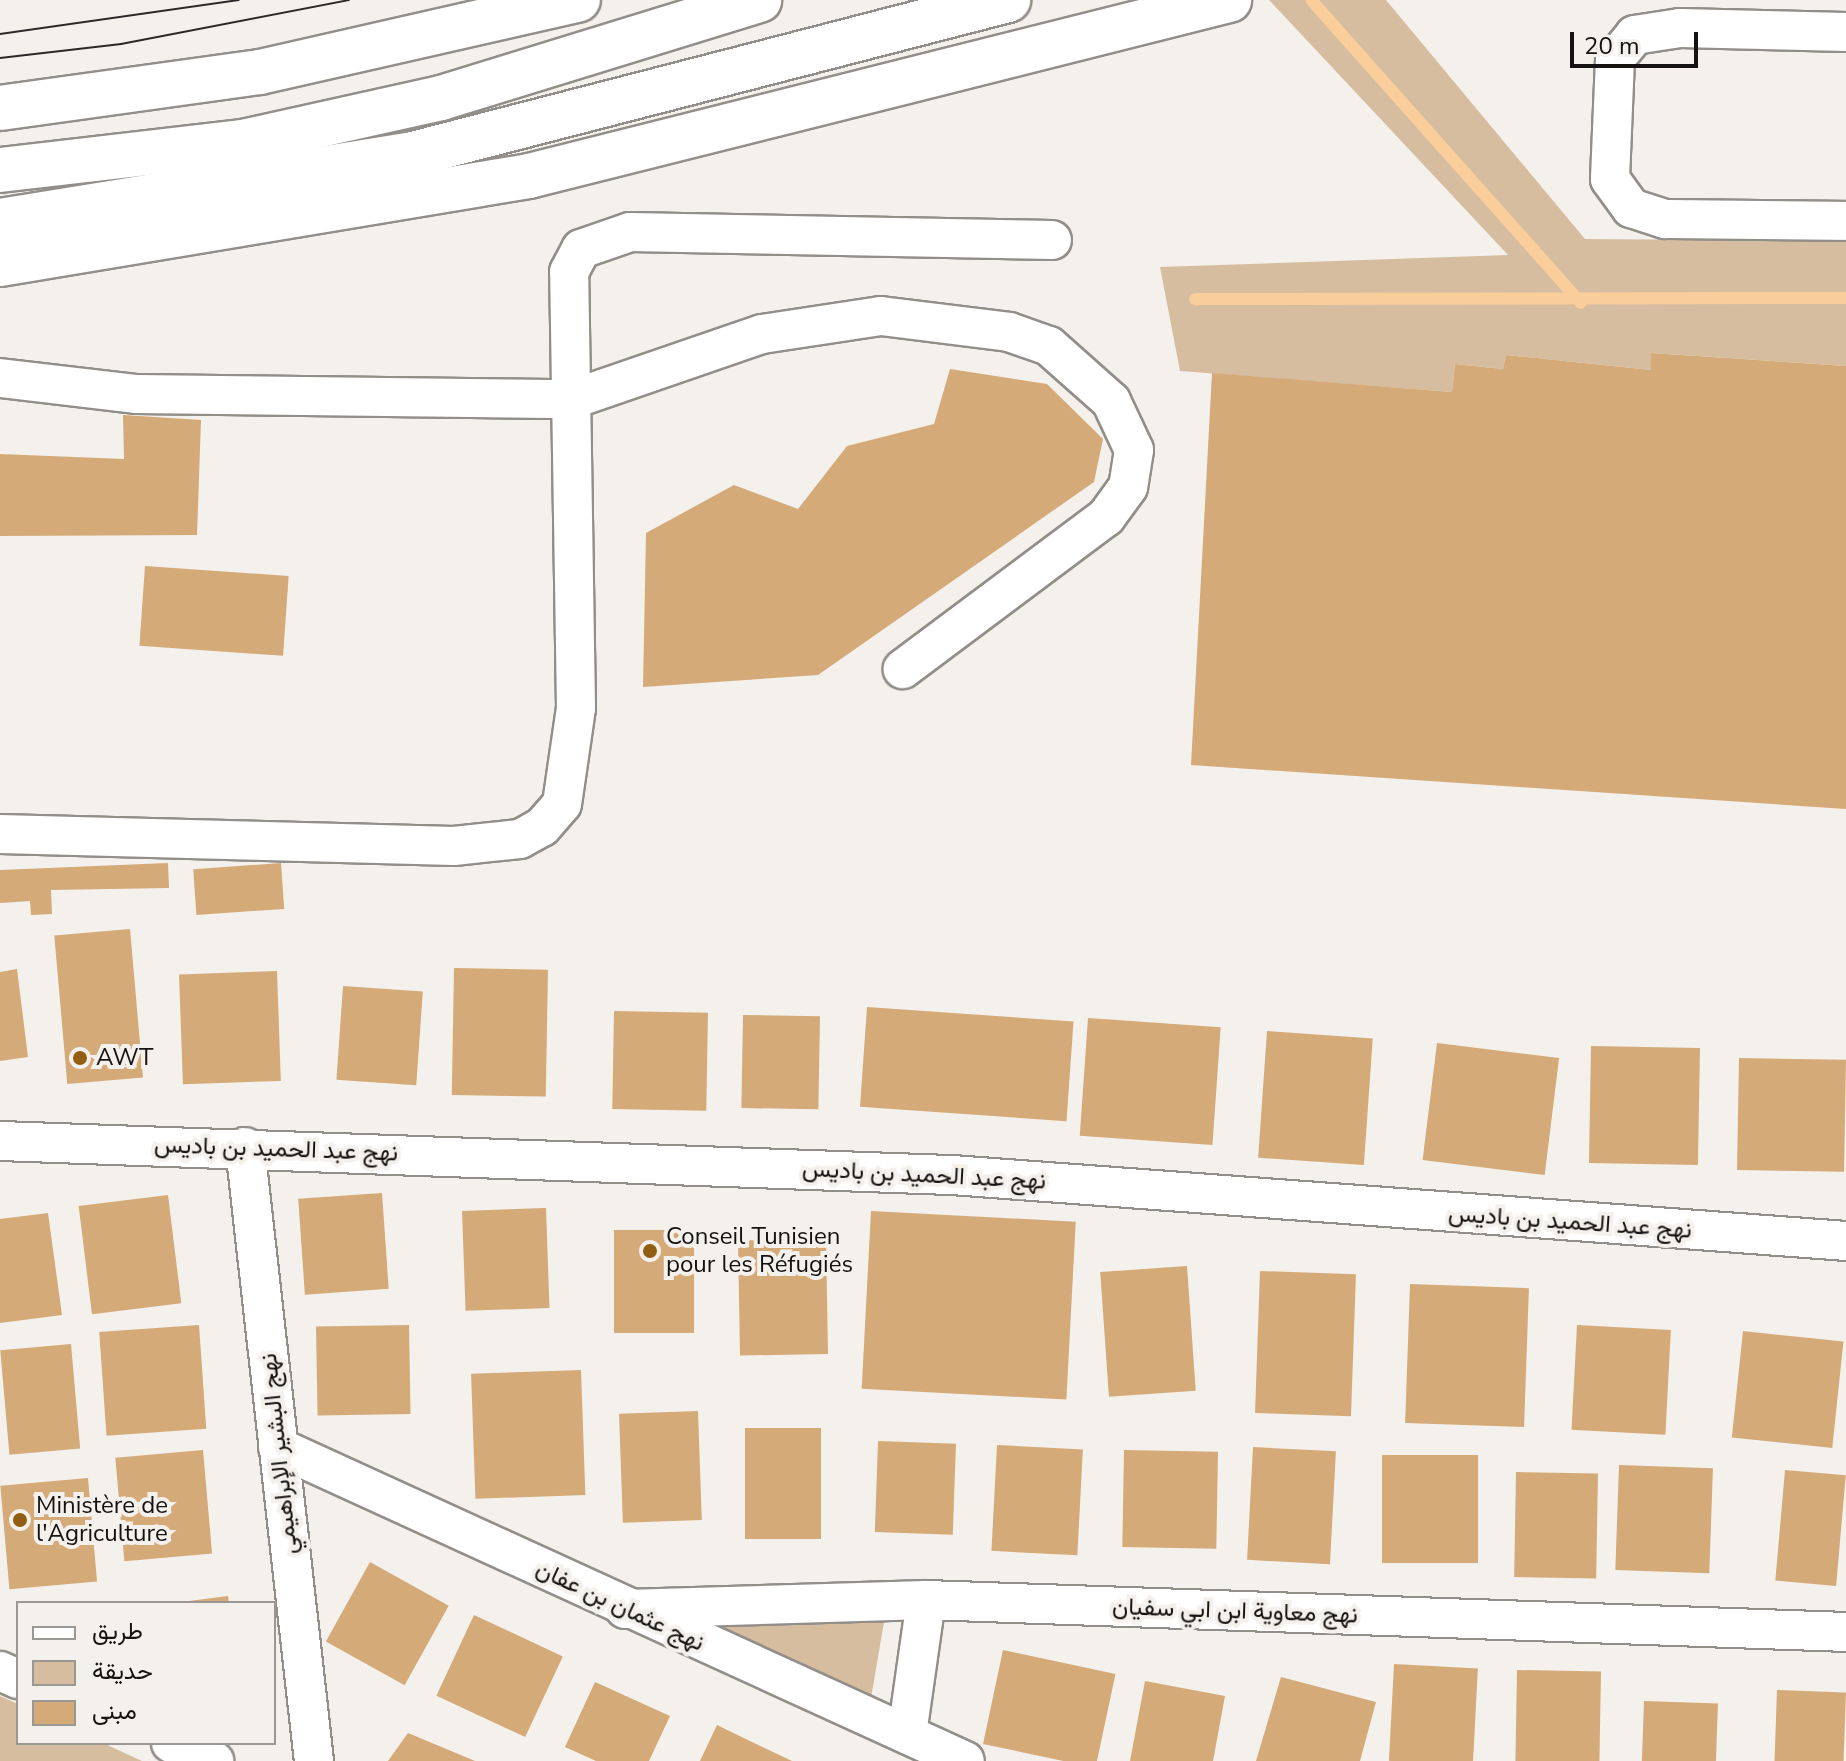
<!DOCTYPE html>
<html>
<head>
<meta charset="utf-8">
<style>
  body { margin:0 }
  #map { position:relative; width:1846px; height:1761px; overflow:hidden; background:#f4f0eb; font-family:"Nunito Sans",Vazirmatn,sans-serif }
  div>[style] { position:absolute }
  .green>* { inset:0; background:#d7bd9f }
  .stream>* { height:12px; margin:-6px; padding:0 6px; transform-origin:6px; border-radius:6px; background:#face9b }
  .building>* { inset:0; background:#d4aa79; transform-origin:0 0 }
  .roads { filter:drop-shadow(2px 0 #928e89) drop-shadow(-2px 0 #928e89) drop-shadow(0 2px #928e89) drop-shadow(0 -2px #928e89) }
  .street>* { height:38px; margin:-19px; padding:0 19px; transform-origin:19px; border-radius:19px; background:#fff }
  .secondary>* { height:44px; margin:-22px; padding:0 22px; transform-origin:22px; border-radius:22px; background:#fff }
  .highway>* { height:44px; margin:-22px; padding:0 22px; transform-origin:22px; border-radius:22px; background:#fff }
  .tram>* { height:2px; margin:-1px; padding:0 1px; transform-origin:1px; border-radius:1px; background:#2b2927 }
  .dots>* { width:22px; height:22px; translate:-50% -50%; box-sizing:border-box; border:4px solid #f4f0eb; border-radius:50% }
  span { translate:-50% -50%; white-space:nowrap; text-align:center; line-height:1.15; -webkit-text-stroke:8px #f4f0eb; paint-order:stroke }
  .poi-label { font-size:24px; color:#141311 }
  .left { translate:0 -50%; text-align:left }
  .street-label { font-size:24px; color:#141311 }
  .legend { position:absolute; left:16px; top:1601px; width:260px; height:144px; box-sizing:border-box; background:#f4f0eb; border:2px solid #9a9894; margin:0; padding:10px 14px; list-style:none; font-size:24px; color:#141311 }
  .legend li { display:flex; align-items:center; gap:16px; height:40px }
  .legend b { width:40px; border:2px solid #9a9894 }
  .scale { position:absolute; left:1570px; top:32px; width:128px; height:36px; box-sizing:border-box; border:4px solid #141311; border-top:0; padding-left:10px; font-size:24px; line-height:28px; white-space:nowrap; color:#141311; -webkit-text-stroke:6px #f4f0eb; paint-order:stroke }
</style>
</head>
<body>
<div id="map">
  <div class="green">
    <div style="clip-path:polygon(1269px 0,1386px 0,1585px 239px,1846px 241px,1846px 366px,1652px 353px,1651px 370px,1506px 355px,1503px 369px,1455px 364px,1452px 392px,1180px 371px,1160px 267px,1508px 255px)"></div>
    <div style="clip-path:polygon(675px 1618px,884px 1622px,870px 1704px)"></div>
    <div style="clip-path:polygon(0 1696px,18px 1704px,18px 1743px,103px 1743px,142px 1761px,0 1761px)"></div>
  </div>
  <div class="stream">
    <div style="left:1312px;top:1px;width:404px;rotate:48.3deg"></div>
    <div style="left:1195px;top:299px;width:651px;rotate:-0.09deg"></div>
  </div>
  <div class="building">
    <div style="clip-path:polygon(1651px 353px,1846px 366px,1846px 809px,1191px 765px,1212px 373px,1452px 392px,1455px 364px,1503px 369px,1506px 355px,1651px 370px)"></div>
    <div style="clip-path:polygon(950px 369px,1047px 384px,1103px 439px,1094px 482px,818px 675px,643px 687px,646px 533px,734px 485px,798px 509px,847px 446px,934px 424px)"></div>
    <div style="clip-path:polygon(123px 415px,201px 420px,197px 535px,0 536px,0 454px,124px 459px)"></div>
    <div style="left:145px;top:566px;width:144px;height:80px;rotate:4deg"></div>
    <div style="clip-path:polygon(168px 863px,169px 888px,51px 890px,52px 914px,31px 915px,30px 901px,0 903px,0 870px)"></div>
    <div style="left:281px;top:863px;width:46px;height:88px;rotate:86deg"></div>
    <div style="left:130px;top:929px;width:149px;height:76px;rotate:85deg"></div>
    <div style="left:454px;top:968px;width:94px;height:127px;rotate:1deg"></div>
    <div style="clip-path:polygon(17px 969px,28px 1057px,0 1061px,0 972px)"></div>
    <div style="left:277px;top:971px;width:110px;height:98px;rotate:88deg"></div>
    <div style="left:343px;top:986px;width:80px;height:94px;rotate:4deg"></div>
    <div style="left:867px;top:1007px;width:207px;height:100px;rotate:4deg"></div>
    <div style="left:614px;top:1011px;width:94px;height:98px;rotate:1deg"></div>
    <div style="left:743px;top:1015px;width:77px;height:93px;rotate:1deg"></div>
    <div style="left:1088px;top:1018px;width:133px;height:118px;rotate:4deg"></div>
    <div style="left:1267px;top:1031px;width:106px;height:127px;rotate:4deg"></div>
    <div style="left:1437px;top:1043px;width:123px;height:118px;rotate:7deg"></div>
    <div style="left:1591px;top:1046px;width:109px;height:117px;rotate:1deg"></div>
    <div style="left:1739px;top:1058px;width:107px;height:112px;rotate:1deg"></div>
    <div style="left:382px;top:1193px;width:96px;height:84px;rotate:86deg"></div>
    <div style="left:168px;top:1195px;width:109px;height:90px;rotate:83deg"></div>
    <div style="left:546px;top:1208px;width:100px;height:84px;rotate:88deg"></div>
    <div style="left:871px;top:1211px;width:205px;height:178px;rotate:3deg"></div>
    <div style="clip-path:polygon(48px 1213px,62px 1315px,0 1323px,0 1219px)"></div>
    <div style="left:614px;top:1230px;width:80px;height:103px"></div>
    <div style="left:826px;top:1239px;width:115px;height:88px;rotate:89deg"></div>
    <div style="left:1187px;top:1266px;width:125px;height:87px;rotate:86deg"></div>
    <div style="left:1260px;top:1271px;width:96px;height:142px;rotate:2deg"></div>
    <div style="left:1410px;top:1284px;width:119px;height:139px;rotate:2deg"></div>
    <div style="left:199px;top:1325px;width:104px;height:100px;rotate:86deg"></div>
    <div style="left:409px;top:1325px;width:89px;height:93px;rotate:89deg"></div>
    <div style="left:1577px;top:1325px;width:94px;height:105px;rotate:3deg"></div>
    <div style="left:1743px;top:1331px;width:101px;height:107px;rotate:6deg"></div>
    <div style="left:71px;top:1344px;width:105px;height:71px;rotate:85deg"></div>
    <div style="left:581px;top:1370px;width:125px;height:110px;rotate:88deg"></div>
    <div style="left:698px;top:1411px;width:109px;height:79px;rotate:88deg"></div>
    <div style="left:745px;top:1428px;width:76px;height:111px"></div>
    <div style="left:878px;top:1441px;width:78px;height:91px;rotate:2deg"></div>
    <div style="left:997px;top:1445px;width:86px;height:106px;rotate:3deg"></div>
    <div style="left:1253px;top:1447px;width:83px;height:113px;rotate:3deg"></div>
    <div style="left:203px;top:1450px;width:104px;height:88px;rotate:85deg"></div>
    <div style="left:1124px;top:1450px;width:94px;height:97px;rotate:1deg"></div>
    <div style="left:1478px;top:1455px;width:108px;height:96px;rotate:90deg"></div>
    <div style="left:1619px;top:1465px;width:94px;height:105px;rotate:2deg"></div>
    <div style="left:1785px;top:1470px;width:61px;height:111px;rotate:5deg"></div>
    <div style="left:1516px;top:1472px;width:82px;height:105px;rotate:1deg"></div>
    <div style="left:88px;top:1478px;width:104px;height:88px;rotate:85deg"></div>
    <div style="left:370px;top:1562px;width:90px;height:91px;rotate:29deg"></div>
    <div style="clip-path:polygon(228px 1596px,229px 1603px,189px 1603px,189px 1601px)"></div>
    <div style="left:474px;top:1615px;width:98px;height:89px;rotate:25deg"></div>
    <div style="left:1003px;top:1650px;width:115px;height:96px;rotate:12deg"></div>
    <div style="left:1394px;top:1664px;width:84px;height:97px;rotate:3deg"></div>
    <div style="left:1517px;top:1670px;width:84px;height:91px;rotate:1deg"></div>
    <div style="clip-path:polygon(1281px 1677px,1376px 1702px,1360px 1761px,1256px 1761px)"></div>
    <div style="clip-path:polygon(1145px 1681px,1225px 1696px,1213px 1761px,1130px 1761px)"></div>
    <div style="clip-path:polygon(595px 1682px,670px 1716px,649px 1761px,596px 1761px,565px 1747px)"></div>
    <div style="left:1777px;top:1690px;width:69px;height:71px;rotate:2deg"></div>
    <div style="left:1644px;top:1701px;width:74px;height:60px;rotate:2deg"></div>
    <div style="clip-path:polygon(717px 1725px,752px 1742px,792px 1761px,700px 1761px)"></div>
    <div style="clip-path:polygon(408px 1733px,475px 1761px,388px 1761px)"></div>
  </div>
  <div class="roads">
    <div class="street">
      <div style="left:1846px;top:32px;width:166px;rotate:-178.6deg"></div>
      <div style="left:1680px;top:28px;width:46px;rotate:171.2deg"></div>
      <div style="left:1635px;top:35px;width:31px;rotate:130deg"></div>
      <div style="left:1615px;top:59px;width:120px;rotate:92.4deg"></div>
      <div style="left:1610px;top:179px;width:36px;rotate:54deg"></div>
      <div style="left:1631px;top:208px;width:36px;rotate:18deg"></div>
      <div style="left:1665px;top:219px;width:181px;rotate:0.6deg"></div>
      <div style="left:0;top:378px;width:138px;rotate:6.7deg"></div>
      <div style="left:137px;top:394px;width:436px;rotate:0.7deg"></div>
      <div style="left:573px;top:399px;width:200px;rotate:-19deg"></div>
      <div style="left:762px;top:334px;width:120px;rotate:-8.6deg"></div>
      <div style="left:881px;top:316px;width:129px;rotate:7.1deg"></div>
      <div style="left:1009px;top:332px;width:42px;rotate:19.3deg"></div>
      <div style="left:1049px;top:346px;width:83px;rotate:41.6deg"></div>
      <div style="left:1111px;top:401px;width:54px;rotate:64.9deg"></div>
      <div style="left:1134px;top:450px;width:37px;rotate:99deg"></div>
      <div style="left:1128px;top:487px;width:37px;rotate:126deg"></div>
      <div style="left:1106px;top:517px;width:254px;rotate:143.2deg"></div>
      <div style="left:0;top:834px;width:454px;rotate:1.5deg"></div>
      <div style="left:454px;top:846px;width:66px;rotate:-6.1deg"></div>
      <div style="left:520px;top:839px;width:25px;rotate:-29deg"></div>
      <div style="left:542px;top:827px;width:30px;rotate:-49deg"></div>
      <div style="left:562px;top:804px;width:97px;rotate:-81.7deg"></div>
      <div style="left:576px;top:708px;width:436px;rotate:-90.9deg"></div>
      <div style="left:569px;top:272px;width:26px;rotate:-62deg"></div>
      <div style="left:581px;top:249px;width:52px;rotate:-19.1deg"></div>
      <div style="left:630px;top:232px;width:422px;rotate:1.1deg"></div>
      <div style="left:0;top:1141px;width:953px;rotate:2.05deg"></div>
      <div style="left:952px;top:1175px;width:896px;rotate:4.22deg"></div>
      <div style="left:245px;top:1147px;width:618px;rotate:83.59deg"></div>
      <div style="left:278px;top:1447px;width:755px;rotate:24.56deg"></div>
      <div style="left:625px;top:1609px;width:301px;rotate:-1.7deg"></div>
      <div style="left:926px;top:1600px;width:921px;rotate:1.99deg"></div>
      <div style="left:0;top:1671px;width:20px;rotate:24deg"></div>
      <div style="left:907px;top:1734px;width:135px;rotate:-81.9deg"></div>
      <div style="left:171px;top:1743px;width:47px;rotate:22.7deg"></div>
    </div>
    <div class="secondary">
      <div style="left:0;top:108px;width:262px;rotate:-7.9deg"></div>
      <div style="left:260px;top:72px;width:326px;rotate:-12.8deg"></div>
      <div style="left:0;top:264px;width:536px;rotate:-9.44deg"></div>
      <div style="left:529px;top:176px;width:722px;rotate:-14.11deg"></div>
    </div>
    <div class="highway">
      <div style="left:0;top:170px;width:245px;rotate:-6.6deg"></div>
      <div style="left:243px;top:142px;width:203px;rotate:-12.5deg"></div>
      <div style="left:441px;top:98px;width:333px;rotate:-17.1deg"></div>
      <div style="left:0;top:221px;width:414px;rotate:-9.2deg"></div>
      <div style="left:409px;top:155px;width:619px;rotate:-14.51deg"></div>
    </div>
  </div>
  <div class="tram">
    <div style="left:0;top:34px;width:241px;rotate:-8.1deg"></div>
    <div style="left:0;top:58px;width:122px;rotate:-6.6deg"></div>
    <div style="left:121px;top:44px;width:232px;rotate:-10.9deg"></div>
  </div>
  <div class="dots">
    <div style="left:80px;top:1058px;background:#925e11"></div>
    <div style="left:650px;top:1251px;background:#925e11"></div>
    <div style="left:20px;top:1520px;background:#925e11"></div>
  </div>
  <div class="poi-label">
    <span class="left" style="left:96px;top:1058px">AWT</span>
    <span class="left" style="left:666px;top:1251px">Conseil Tunisien<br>pour les Réfugiés</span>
    <span class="left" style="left:36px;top:1520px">Ministère de<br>l'Agriculture</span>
  </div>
  <div class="street-label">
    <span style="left:276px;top:1149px;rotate:2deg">نهج عبد الحميد بن باديس</span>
    <span style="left:924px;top:1175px;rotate:3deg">نهج عبد الحميد بن باديس</span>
    <span style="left:1570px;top:1222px;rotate:4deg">نهج عبد الحميد بن باديس</span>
    <span style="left:279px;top:1454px;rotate:-96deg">نهج البشير الإبراهيمي</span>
    <span style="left:620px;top:1606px;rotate:25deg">نهج عثمان بن عفان</span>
    <span style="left:1235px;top:1611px;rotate:2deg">نهج معاوية ابن ابي سفيان</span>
  </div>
  <ul class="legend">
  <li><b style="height:10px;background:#fff"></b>طريق</li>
  <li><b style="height:22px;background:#d7bd9f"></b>حديقة</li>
  <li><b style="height:22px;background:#d4aa79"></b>مبنى</li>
  </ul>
  <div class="scale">20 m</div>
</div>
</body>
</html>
